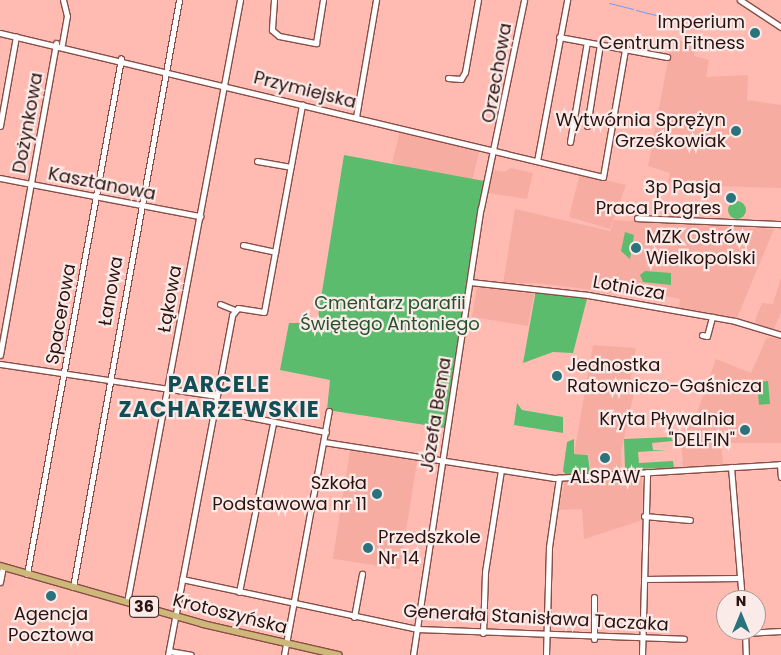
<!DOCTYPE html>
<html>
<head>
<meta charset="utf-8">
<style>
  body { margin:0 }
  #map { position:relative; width:781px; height:655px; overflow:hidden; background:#ffbbb1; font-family:Poppins,sans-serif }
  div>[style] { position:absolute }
  .built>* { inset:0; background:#f7aca2; transform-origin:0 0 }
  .green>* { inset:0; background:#5bbc6d; transform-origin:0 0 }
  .round { border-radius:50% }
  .stream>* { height:1px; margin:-0.5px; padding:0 0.5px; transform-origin:0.5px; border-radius:0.5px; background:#7c9bf3 }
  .roads { filter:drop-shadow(1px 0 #884d46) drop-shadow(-1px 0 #884d46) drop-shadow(0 1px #884d46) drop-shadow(0 -1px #884d46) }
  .minor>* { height:5px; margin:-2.5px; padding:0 2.5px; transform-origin:2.5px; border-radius:2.5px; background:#fff }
  .major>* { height:6px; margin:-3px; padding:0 3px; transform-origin:3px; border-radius:3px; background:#ceb879 }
  .dots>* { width:14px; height:14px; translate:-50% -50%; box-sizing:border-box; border:2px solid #faebe9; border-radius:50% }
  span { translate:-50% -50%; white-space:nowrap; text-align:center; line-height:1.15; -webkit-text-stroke:4.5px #faebe9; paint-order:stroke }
  .shield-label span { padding:1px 4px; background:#faebe9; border:1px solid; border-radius:4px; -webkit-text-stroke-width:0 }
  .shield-label { font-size:16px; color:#2a120f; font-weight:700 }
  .poi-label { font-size:18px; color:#2a120f }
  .right { translate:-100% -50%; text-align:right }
  .left { translate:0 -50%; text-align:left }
  .street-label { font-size:18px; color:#2a120f }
  .park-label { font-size:18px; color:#25522e }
  .district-label { font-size:22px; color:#114e56; font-weight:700; letter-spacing:1px }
  .north { position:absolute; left:716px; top:590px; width:50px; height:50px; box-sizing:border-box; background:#faebe9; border:1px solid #a79492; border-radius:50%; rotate:0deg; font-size:14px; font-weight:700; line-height:20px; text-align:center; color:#2a120f }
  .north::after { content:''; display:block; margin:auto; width:18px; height:22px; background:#2a727c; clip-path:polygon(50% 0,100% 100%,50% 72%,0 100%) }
</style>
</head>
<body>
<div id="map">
  <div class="built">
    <div style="clip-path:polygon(672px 39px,696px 44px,694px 56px,709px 60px,706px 77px,748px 75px,747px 100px,781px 105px,781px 188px,678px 185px,668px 182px,670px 173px,648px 166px)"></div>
    <div style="left:400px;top:131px;width:82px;height:33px;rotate:14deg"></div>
    <div style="clip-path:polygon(511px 168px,533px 173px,527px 199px,488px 193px,493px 170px,504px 172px)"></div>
    <div style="clip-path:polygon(584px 175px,626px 185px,610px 229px,569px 217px,579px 177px)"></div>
    <div style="clip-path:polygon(515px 209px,610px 231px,614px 220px,774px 229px,737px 318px,679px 308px,680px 299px,642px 291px,640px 296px,536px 283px,503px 284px)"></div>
    <div style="clip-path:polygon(781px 278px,781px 313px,773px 331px,757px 325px,755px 320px,762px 303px,773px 304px)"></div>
    <div style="clip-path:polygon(477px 287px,535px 290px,528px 326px,472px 317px)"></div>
    <div style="clip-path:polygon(767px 337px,781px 339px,781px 443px,721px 443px,723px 464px,683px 468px,681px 436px,686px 425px,692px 427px,716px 359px,751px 373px)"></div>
    <div style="clip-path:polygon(593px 345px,636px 348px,629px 387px,635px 389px,621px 452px,622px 471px,591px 473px,589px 454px,574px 454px)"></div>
    <div style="left:350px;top:450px;width:68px;height:110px;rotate:9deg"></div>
    <div style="clip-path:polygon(642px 476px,643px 520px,584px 539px,582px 509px,558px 510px,565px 481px)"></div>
  </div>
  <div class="green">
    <div style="clip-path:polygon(344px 155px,484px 181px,445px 428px,327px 410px,330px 380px,280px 370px,289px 323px,317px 323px)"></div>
    <div class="round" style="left:728px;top:201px;width:18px;height:18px"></div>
    <div style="clip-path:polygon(625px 232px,634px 235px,630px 259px,621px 251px)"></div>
    <div style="clip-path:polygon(645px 271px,671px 273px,671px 285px,643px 282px,640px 275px)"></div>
    <div style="clip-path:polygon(536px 290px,587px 299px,573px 353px,553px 352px,523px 363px)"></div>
    <div style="left:768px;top:381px;width:23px;height:11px;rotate:85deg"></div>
    <div style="clip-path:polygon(517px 403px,522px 410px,563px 417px,563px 433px,514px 425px)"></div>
    <div style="clip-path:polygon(671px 437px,673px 441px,652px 443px,653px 450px,667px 450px,638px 452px,639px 463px,673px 461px,674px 468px,625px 469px,624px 439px)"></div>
    <div style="clip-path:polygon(574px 439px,574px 454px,588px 455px,590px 474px,566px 475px,563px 471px,567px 442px)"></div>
  </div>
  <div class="stream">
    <div style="left:609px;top:3px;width:25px;rotate:14deg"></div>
    <div style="left:636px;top:10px;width:37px;rotate:14deg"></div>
  </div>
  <div class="roads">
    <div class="minor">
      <div style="left:274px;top:0;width:30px;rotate:94deg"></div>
      <div style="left:272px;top:30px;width:9px;rotate:41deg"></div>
      <div style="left:279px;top:36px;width:38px;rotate:11deg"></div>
      <div style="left:316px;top:43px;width:44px;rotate:-80.8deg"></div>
      <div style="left:740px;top:0;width:49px;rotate:33.4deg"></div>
      <div style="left:0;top:33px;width:620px;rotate:13.43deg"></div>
      <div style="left:603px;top:177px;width:130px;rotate:-80.2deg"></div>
      <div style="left:559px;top:37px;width:110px;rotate:10.5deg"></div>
      <div style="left:62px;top:44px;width:28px;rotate:-80deg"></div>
      <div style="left:67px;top:16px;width:16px;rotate:-104deg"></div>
      <div style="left:448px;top:78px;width:13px;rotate:4deg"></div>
      <div style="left:461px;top:79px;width:8px;rotate:-60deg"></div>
      <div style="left:465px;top:72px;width:73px;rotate:-79.8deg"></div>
      <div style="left:356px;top:117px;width:119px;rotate:-80.3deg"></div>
      <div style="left:0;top:126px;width:91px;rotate:-79.9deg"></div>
      <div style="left:587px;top:126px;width:83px;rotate:-81deg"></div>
      <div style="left:570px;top:142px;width:101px;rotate:-80.4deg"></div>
      <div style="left:257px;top:161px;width:34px;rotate:10deg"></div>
      <div style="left:537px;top:161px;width:164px;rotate:-79.4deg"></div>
      <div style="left:0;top:178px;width:204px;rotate:10.8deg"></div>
      <div style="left:637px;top:218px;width:144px;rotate:2.4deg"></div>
      <div style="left:243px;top:245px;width:33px;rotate:12deg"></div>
      <div style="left:470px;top:282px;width:119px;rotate:6.3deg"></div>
      <div style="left:588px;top:295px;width:149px;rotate:10deg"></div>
      <div style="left:735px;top:321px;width:48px;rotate:16.9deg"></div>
      <div style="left:220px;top:304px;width:16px;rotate:22deg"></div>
      <div style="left:702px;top:335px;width:5px;rotate:11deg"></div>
      <div style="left:707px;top:336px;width:20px;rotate:-75deg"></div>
      <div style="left:0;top:355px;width:317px;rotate:-79.8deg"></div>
      <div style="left:0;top:364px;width:219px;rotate:8.4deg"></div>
      <div style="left:214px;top:410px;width:114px;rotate:11.1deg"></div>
      <div style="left:324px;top:442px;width:233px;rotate:8.9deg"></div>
      <div style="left:554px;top:478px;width:227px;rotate:-3.5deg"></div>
      <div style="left:780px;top:464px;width:13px;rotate:86deg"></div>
      <div style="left:731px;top:467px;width:133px;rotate:85.3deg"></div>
      <div style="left:644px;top:516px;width:46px;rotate:5deg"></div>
      <div style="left:27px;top:574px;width:524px;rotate:-79.66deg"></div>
      <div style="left:182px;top:579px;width:240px;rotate:12deg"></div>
      <div style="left:417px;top:629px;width:267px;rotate:2.1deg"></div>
      <div style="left:644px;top:579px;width:96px;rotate:-0.6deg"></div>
      <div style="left:0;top:582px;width:15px;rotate:-79deg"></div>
      <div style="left:73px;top:587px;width:596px;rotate:-79.76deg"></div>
      <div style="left:239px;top:592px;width:172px;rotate:-78.6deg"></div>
      <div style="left:594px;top:597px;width:42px;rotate:90deg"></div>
      <div style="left:127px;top:602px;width:613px;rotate:-79.37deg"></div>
      <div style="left:354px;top:617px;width:44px;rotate:-79.5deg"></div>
      <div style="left:745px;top:630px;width:25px;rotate:88deg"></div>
      <div style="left:483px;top:633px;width:61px;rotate:-88.1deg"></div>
      <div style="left:485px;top:572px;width:103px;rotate:-81.1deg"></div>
      <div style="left:745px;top:633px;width:36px;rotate:-3deg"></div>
      <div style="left:169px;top:651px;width:22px;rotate:10deg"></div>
      <div style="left:168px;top:655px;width:346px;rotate:-79.3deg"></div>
      <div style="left:232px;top:315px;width:9px;rotate:-49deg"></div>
      <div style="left:238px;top:308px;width:26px;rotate:9deg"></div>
      <div style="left:264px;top:312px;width:211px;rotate:-79.6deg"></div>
      <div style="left:284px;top:655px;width:248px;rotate:-79.6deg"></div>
      <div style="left:413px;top:655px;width:452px;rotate:-81.4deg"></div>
      <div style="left:481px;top:208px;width:212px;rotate:-78.3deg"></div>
      <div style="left:546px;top:655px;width:108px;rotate:-88.4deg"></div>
      <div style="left:549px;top:547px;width:70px;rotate:-81.8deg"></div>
      <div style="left:642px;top:655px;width:183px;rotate:-88.4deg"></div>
    </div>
    <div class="major">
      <div style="left:0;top:566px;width:211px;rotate:15.9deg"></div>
      <div style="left:203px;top:624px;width:139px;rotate:12.9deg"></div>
    </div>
  </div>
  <div class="dots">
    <div style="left:755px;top:33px;background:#2a727c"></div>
    <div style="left:736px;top:131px;background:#2a727c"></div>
    <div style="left:731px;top:198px;background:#2a727c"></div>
    <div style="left:636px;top:248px;background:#2a727c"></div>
    <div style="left:557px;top:376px;background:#2a727c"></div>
    <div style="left:745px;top:430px;background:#2a727c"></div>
    <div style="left:605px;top:458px;background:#2a727c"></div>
    <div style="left:377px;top:494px;background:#2a727c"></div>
    <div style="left:368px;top:548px;background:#2a727c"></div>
    <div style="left:51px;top:596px;background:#2a727c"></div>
  </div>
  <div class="shield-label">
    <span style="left:144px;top:607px">36</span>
  </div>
  <div class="poi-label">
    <span class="right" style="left:745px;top:33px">Imperium<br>Centrum Fitness</span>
    <span class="right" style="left:726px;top:131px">Wytwórnia Sprężyn<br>Grześkowiak</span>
    <span class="right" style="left:721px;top:198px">3p Pasja<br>Praca Progres</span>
    <span class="left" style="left:646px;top:248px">MZK Ostrów<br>Wielkopolski</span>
    <span class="left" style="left:567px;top:376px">Jednostka<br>Ratowniczo-Gaśnicza</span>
    <span class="right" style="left:735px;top:430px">Kryta Pływalnia<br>"DELFIN"</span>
    <span style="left:605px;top:477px">ALSPAW</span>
    <span class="right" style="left:367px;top:494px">Szkoła<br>Podstawowa nr 11</span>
    <span class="left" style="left:378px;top:548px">Przedszkole<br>Nr 14</span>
    <span style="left:51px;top:625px">Agencja<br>Pocztowa</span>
  </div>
  <div class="street-label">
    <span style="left:497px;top:73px;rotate:-80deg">Orzechowa</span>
    <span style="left:305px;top:90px;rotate:14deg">Przymiejska</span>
    <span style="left:28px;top:123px;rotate:-80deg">Dożynkowa</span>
    <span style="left:102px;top:184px;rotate:11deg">Kasztanowa</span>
    <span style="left:629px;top:288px;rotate:10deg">Lotnicza</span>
    <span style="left:111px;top:291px;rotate:-80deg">Łanowa</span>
    <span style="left:170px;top:299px;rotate:-80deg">Łąkowa</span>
    <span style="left:61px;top:314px;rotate:-80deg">Spacerowa</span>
    <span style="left:436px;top:415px;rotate:-81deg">Józefa Bema</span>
    <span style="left:230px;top:614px;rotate:14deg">Krotoszyńska</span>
    <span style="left:536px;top:618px;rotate:3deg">Generała Stanisława Taczaka</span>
  </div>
  <div class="park-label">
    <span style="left:390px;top:314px">Cmentarz parafii<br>Świętego Antoniego</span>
  </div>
  <div class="district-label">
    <span style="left:219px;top:397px">PARCELE<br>ZACHARZEWSKIE</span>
  </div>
  <div class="north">N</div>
</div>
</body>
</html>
